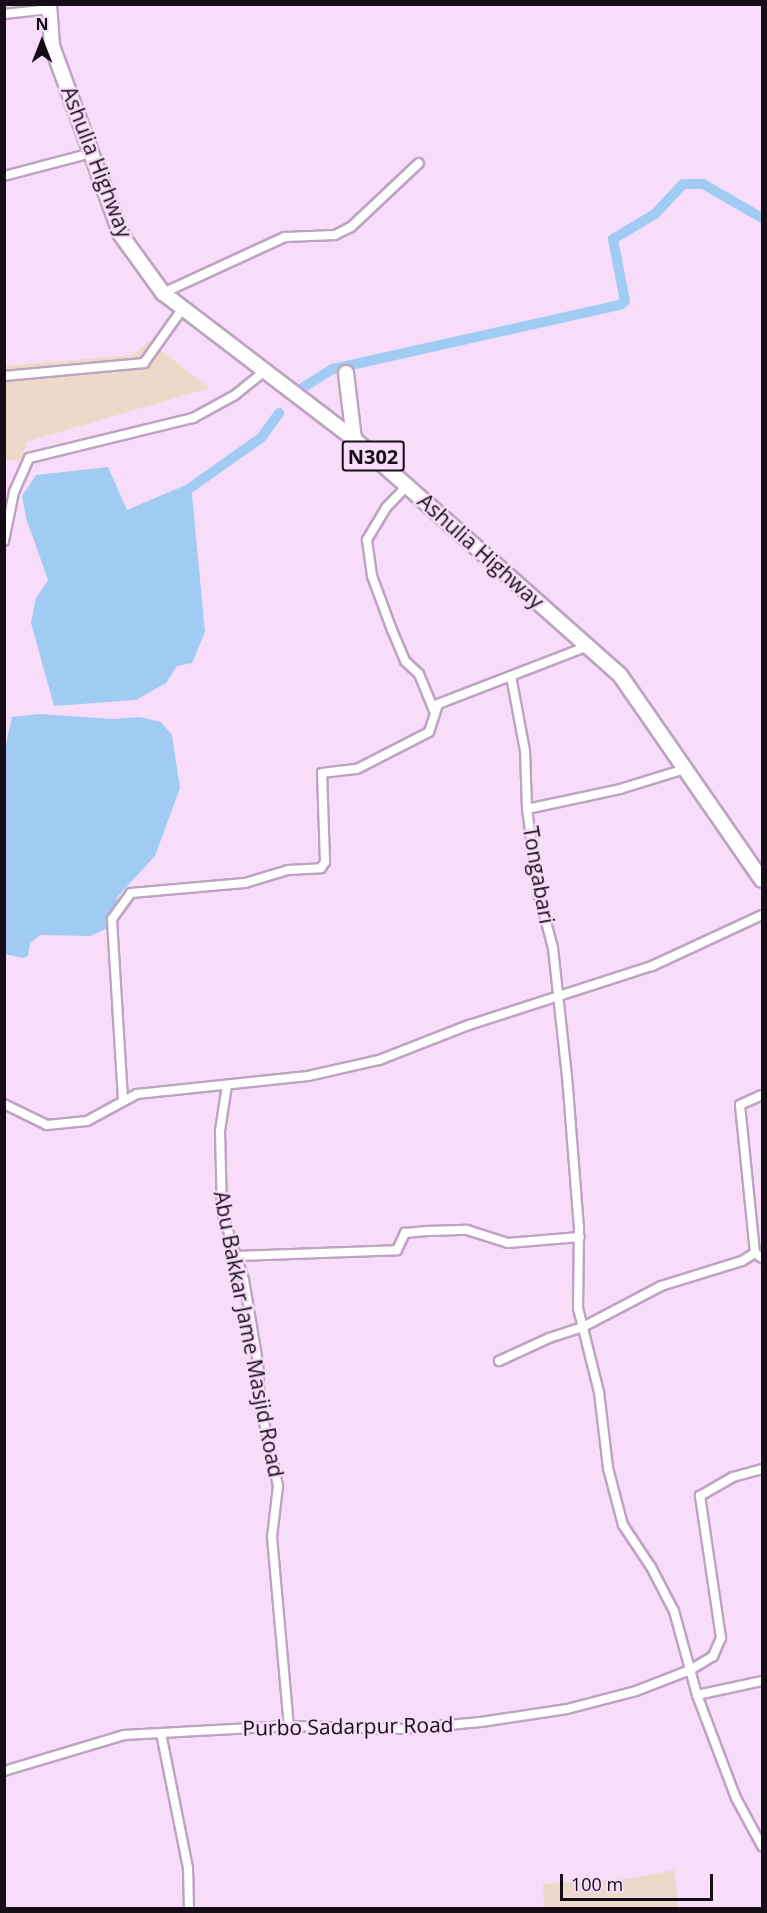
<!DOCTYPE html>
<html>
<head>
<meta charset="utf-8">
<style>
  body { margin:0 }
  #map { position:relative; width:767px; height:1913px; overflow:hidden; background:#f8ddfb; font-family:"Open Sans",sans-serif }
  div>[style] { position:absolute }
  .industrial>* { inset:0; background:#edd9ca }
  .water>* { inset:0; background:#a0ccf3 }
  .canal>* { height:10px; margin:-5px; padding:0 5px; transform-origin:5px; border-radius:5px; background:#a0ccf3 }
  .roads { filter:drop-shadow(2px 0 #bda4c1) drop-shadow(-2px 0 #bda4c1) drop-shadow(0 2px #bda4c1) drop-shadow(0 -2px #bda4c1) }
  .minor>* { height:8px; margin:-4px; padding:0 4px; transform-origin:4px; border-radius:4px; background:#fff }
  .trunk>* { height:14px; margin:-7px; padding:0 7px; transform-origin:7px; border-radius:7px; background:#fff }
  span { translate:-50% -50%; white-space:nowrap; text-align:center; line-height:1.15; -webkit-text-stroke:5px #f8ddfb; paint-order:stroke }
  .shield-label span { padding:2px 4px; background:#f8ddfb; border:2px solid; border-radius:4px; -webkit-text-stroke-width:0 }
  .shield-label { font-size:20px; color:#160d18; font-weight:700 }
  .street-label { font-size:21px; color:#160d18 }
  .frame { position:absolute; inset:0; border:6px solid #160d18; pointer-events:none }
  .north { position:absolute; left:12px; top:12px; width:60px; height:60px; -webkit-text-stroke:4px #f8ddfb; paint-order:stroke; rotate:0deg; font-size:16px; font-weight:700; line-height:24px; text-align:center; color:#160d18 }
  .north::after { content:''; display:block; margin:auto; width:21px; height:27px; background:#160d18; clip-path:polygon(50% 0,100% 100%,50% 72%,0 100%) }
  .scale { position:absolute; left:560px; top:1874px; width:153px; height:27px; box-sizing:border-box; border:3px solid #160d18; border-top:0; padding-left:8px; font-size:18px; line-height:21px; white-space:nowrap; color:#160d18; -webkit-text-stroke:4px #f8ddfb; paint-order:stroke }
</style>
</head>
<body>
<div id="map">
  <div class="industrial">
    <div style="clip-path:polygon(149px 341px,209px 388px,26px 442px,22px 461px,5px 460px,4px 366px,133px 355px)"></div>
    <div style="clip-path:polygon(675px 1870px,678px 1908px,544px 1908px,543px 1884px,631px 1878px)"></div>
  </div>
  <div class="water">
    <div style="clip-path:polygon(108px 467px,127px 510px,188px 484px,192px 494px,205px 632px,192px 663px,177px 666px,166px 683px,136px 700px,54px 706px,31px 623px,36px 598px,48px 580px,26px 518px,22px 496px,36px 475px)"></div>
    <div style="clip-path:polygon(40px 714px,112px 719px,140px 717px,161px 722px,172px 735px,180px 788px,155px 856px,118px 896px,106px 929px,90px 936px,40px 935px,30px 943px,28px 956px,22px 958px,5px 954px,4px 753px,12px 717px)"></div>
  </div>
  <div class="canal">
    <div style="left:299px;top:390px;width:40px;rotate:-32deg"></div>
    <div style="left:333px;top:369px;width:294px;rotate:-12.6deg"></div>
    <div style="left:620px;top:305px;width:6px;rotate:-39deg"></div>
    <div style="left:625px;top:301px;width:63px;rotate:-101deg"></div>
    <div style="left:613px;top:239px;width:49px;rotate:-30.8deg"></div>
    <div style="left:655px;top:214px;width:41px;rotate:-47deg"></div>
    <div style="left:683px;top:184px;width:20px"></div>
    <div style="left:703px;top:184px;width:68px;rotate:30deg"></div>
    <div style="left:190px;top:488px;width:87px;rotate:-35.2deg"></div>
    <div style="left:261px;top:438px;width:31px;rotate:-54deg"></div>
  </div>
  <div class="roads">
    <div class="minor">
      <div style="left:4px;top:14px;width:46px;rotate:-6.2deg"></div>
      <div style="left:4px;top:176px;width:90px;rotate:-14.8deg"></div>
      <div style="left:163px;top:293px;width:134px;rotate:-24.7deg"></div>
      <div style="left:285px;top:237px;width:50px;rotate:-2.3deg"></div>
      <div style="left:335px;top:235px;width:18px;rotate:-27deg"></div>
      <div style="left:351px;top:227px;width:93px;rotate:-43.3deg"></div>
      <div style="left:4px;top:376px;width:141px;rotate:-5.3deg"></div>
      <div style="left:144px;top:363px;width:67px;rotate:-54.7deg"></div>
      <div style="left:407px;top:486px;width:30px;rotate:134deg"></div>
      <div style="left:386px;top:508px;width:37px;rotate:121deg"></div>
      <div style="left:367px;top:540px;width:36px;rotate:82deg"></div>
      <div style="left:372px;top:576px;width:58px;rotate:69.7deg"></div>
      <div style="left:392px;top:630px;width:34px;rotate:67deg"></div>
      <div style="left:405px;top:661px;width:19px;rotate:43deg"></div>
      <div style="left:419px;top:674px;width:42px;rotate:67.7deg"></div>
      <div style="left:4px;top:541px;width:50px;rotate:-78.5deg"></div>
      <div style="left:14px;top:492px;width:37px;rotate:-66deg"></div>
      <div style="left:29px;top:458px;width:169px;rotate:-13.7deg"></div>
      <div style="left:193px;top:418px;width:48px;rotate:-28.7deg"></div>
      <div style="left:235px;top:395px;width:38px;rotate:-39deg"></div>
      <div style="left:511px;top:676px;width:76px;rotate:79.4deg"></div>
      <div style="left:525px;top:751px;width:58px;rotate:88deg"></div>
      <div style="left:527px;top:809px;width:88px;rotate:82.1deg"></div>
      <div style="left:539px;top:896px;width:54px;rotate:74.9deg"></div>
      <div style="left:553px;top:948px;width:129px;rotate:83.8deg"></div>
      <div style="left:567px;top:1076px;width:152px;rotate:85.5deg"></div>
      <div style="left:579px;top:1228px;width:80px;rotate:90.7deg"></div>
      <div style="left:578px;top:1308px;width:87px;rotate:76deg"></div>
      <div style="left:599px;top:1392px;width:77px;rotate:83.2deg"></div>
      <div style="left:608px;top:1468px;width:59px;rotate:75.3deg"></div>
      <div style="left:623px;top:1525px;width:50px;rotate:56.3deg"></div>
      <div style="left:651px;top:1567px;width:50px;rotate:62.4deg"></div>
      <div style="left:674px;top:1611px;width:87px;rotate:74.7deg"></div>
      <div style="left:697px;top:1695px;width:110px;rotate:69.3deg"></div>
      <div style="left:736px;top:1798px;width:55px;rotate:61.6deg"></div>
      <div style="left:527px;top:809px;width:95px;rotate:-12.1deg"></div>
      <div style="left:620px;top:789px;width:68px;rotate:-17.1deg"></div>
      <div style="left:227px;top:1085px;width:47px;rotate:98.7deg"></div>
      <div style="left:220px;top:1131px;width:81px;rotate:88.6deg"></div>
      <div style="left:222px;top:1212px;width:71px;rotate:72.1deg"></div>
      <div style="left:244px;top:1280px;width:84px;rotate:80.4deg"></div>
      <div style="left:258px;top:1363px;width:41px;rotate:87.2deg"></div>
      <div style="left:260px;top:1404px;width:84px;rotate:77.6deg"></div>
      <div style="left:278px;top:1486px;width:51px;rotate:96.7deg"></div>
      <div style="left:272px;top:1537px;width:190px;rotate:84.9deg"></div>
      <div style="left:762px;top:1095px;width:24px;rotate:156deg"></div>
      <div style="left:740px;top:1105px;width:149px;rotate:84.2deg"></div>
      <div style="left:755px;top:1253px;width:9px;rotate:36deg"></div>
      <div style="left:123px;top:1100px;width:181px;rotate:-93.5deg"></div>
      <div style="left:112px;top:919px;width:32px;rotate:-54deg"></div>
      <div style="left:131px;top:893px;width:114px;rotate:-5deg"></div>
      <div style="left:245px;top:883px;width:45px;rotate:-16.8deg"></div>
      <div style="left:288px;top:870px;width:33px;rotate:-3deg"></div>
      <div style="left:321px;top:868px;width:7px;rotate:-56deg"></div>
      <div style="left:325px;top:862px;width:89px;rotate:-91.9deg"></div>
      <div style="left:322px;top:773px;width:35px;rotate:-7deg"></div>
      <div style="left:357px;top:769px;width:81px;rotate:-27.2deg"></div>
      <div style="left:429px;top:732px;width:29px;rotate:-72deg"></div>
      <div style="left:438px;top:704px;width:161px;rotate:-21.1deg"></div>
      <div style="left:4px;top:1104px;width:48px;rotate:26deg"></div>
      <div style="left:47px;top:1125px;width:40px;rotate:-5.7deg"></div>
      <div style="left:87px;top:1121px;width:57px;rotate:-28.4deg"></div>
      <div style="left:137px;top:1094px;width:172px;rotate:-6deg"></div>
      <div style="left:308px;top:1076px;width:73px;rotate:-12.7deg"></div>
      <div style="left:379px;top:1060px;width:97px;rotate:-21.3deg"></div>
      <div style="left:469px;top:1025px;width:192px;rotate:-17.9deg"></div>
      <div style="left:652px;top:966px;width:121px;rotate:-24.9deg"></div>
      <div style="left:237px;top:1256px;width:160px;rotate:-2.1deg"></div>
      <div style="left:397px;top:1250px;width:19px;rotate:-65deg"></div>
      <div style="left:405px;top:1233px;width:25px;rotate:-5deg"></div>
      <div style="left:430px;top:1231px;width:37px;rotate:-2deg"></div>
      <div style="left:467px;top:1230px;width:43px;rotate:17.6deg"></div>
      <div style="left:508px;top:1243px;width:72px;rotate:-4.8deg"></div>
      <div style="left:499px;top:1361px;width:55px;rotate:-24.7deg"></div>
      <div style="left:549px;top:1338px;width:36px;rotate:-18deg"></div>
      <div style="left:583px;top:1327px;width:88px;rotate:-27.7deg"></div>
      <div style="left:661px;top:1286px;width:85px;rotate:-17.2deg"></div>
      <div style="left:742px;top:1261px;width:15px;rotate:-32deg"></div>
      <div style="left:697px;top:1695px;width:66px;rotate:-12.2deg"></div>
      <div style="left:161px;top:1733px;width:138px;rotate:78.7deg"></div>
      <div style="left:188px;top:1868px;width:40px;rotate:88.6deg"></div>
      <div style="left:4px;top:1771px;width:125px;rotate:-16.7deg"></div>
      <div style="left:124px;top:1735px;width:165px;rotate:-3.1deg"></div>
      <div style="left:289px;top:1726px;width:116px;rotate:1.5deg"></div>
      <div style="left:405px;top:1729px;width:76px;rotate:-5.3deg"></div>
      <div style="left:481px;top:1722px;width:87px;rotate:-8.6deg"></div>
      <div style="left:567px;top:1709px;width:71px;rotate:-14.6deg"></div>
      <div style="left:636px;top:1691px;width:58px;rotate:-21.3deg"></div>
      <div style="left:690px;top:1670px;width:27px;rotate:-31deg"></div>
      <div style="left:713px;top:1656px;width:20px;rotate:-66deg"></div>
      <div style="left:721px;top:1638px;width:144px;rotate:-98.4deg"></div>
      <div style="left:700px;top:1496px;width:38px;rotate:-30deg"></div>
      <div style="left:733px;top:1477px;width:30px;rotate:-15deg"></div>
    </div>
    <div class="trunk">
      <div style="left:49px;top:4px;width:42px;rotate:85.9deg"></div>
      <div style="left:52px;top:46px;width:201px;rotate:69.9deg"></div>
      <div style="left:121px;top:235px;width:72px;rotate:54.1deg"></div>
      <div style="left:163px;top:293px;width:240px;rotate:37.4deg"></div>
      <div style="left:354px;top:439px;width:356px;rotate:41.6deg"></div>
      <div style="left:620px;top:675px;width:249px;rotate:55.3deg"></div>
      <div style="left:346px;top:373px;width:66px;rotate:83.1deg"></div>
    </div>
  </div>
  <div class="shield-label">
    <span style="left:373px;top:456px">N302</span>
  </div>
  <div class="street-label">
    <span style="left:97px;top:162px;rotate:69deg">Ashulia Highway</span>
    <span style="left:481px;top:551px;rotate:42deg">Ashulia Highway</span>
    <span style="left:539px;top:875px;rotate:80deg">Tongabari</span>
    <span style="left:249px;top:1334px;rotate:79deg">Abu Bakkar Jame Masjid Road</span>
    <span style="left:348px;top:1726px;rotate:-1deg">Purbo Sadarpur Road</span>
  </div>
  <div class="frame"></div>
  <div class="north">N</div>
  <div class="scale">100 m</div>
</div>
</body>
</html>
